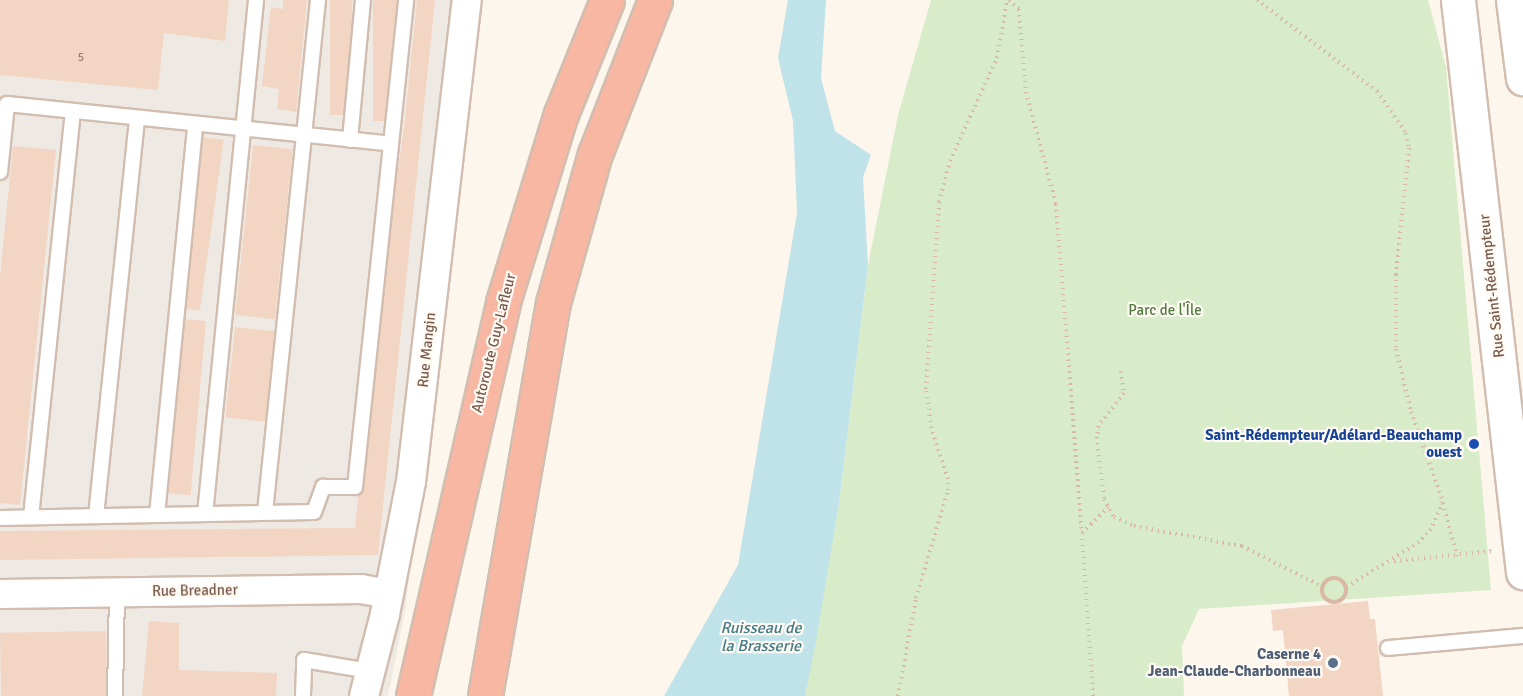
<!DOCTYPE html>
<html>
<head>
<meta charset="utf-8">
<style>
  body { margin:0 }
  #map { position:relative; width:1523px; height:696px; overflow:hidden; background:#fdf6ec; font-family:Signika,sans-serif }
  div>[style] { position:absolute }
  .industrial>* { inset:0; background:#efe9e4 }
  .green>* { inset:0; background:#d8ecc9 }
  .water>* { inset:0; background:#bfe3e8 }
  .building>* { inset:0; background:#f3d5c3; transform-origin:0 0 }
  .path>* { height:4px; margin-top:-2px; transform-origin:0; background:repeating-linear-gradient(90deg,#d9b8a5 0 1.5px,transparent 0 6px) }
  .path>.ring { margin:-2px; padding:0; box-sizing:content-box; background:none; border:4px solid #d9b8a5; border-radius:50% }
  .roads { filter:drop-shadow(2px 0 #d1beb0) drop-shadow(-2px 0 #d1beb0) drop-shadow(0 2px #d1beb0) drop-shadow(0 -2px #d1beb0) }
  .service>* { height:14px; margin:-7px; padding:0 7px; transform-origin:7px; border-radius:7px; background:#fff }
  .minor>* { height:28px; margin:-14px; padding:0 14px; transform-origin:14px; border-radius:14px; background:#fff }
  .secondary>* { height:33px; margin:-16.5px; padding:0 16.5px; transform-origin:16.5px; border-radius:16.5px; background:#fff }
  .motorway>* { height:33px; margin:-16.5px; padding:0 16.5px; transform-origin:16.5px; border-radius:16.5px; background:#f7b7a3 }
  .dots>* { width:16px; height:16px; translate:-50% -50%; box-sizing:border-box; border:3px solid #fffaf3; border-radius:50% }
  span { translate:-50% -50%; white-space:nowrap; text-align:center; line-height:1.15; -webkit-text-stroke:4.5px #fffaf3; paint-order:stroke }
  .number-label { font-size:12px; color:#987a6a }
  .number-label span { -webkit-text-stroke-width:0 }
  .street-label { font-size:15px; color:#7a5c4d }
  .park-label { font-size:15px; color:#537a41 }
  .transit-label { font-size:15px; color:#164399; font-weight:700 }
  .right { translate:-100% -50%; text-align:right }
  .service-label { font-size:15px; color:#4e5e75; font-weight:700 }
  .water-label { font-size:16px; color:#437c86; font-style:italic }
</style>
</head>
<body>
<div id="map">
  <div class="industrial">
    <div style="clip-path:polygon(0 0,480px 0,405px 611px,388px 696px,0 696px)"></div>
  </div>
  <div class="green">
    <div style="clip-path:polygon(931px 0,1428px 0,1446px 67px,1491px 590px,1199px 609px,1182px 646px,1184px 696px,805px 696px,839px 503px,868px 265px,898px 115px)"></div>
  </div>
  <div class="water">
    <div style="clip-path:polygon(788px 0,826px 0,821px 78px,835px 131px,871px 155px,863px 177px,868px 265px,839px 503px,816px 641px,805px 696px,664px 696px,738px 565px,797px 213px,793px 121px,778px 58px)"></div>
  </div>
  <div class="building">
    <div style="clip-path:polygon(0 0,229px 0,225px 41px,164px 33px,158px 90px,0 75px)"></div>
    <div style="clip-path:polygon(283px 0,307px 0,296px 112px,277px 109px,279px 89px,262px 86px,271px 7px,283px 9px)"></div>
    <div style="left:330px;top:0;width:22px;height:115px"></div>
    <div style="left:373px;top:0;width:24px;height:121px"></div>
    <div style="clip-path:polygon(417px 0,435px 0,378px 555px,0 560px,0 531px,355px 528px,391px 182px,396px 183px,404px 128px)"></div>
    <div style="left:202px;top:137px;width:22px;height:172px;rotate:8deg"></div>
    <div style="left:253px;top:145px;width:40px;height:171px;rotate:6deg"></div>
    <div style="clip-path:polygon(13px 146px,56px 150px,20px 505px,0 503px,0 276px)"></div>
    <div style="left:184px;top:319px;width:22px;height:175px;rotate:5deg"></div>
    <div style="left:235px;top:327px;width:40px;height:91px;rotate:6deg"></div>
    <div style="clip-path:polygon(1368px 601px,1370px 619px,1375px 619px,1383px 696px,1289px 696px,1283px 630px,1273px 631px,1271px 610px)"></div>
    <div style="clip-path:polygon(149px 621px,179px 623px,179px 670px,277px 673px,276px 696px,142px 696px)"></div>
    <div style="left:106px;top:631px;width:65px;height:106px;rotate:89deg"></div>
  </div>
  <div class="path">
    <div style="left:1009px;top:0;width:13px;rotate:42deg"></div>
    <div style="left:1019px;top:9px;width:83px;rotate:85.2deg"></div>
    <div style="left:1026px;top:92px;width:116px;rotate:75deg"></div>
    <div style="left:1056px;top:204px;width:330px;rotate:85.5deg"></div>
    <div style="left:1257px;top:0;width:151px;rotate:37.2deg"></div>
    <div style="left:1377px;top:91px;width:51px;rotate:55.4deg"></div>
    <div style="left:1406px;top:133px;width:15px;rotate:79deg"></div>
    <div style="left:1409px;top:148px;width:127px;rotate:95.9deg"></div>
    <div style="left:1396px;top:274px;width:75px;rotate:90deg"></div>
    <div style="left:1396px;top:349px;width:65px;rotate:76.6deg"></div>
    <div style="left:1411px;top:412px;width:96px;rotate:70.4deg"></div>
    <div style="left:1443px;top:502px;width:30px;rotate:114deg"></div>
    <div style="left:1431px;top:529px;width:18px;rotate:133deg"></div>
    <div style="left:1419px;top:542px;width:86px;rotate:148.3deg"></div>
    <div style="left:1121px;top:371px;width:22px;rotate:82deg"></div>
    <div style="left:1124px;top:393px;width:42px;rotate:128.2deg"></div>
    <div style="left:1098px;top:426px;width:11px;rotate:95deg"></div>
    <div style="left:1097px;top:437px;width:62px;rotate:83.6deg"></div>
    <div style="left:1104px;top:499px;width:21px;rotate:61deg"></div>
    <div style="left:1114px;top:517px;width:22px;rotate:24deg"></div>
    <div style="left:1134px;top:526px;width:110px;rotate:10.5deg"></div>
    <div style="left:1242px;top:546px;width:91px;rotate:26.8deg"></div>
    <div style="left:1443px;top:503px;width:55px;rotate:75.2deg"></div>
    <div style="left:1394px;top:561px;width:100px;rotate:-5.7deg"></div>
    <div class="ring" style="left:1322px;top:578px;width:20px;height:20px"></div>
    <div style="left:898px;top:696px;width:100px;rotate:-79.6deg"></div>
    <div style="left:916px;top:598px;width:113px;rotate:-73.5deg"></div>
    <div style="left:948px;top:490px;width:11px;rotate:-90deg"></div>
    <div style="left:948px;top:479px;width:54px;rotate:-108.4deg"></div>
    <div style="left:931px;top:428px;width:39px;rotate:-97deg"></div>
    <div style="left:926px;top:389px;width:187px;rotate:-86deg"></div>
    <div style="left:939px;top:202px;width:42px;rotate:-75deg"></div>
    <div style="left:950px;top:161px;width:113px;rotate:-65.5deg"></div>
    <div style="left:997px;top:58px;width:59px;rotate:-80.2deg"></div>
    <div style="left:1093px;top:696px;width:163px;rotate:-93.9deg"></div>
    <div style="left:1082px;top:533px;width:37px;rotate:-45deg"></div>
  </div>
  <div class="roads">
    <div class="service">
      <div style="left:350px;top:140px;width:141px;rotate:-84.7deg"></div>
      <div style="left:0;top:172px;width:68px;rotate:-84.1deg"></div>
      <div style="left:7px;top:104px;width:386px;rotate:5.9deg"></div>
      <div style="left:265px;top:512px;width:515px;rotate:-84.09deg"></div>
      <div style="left:205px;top:514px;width:517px;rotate:-84.33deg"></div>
      <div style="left:157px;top:515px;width:393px;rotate:-84.4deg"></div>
      <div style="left:96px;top:516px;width:400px;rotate:-84.1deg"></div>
      <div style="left:31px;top:517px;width:408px;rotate:-84.1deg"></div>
      <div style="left:0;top:518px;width:314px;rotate:-1.1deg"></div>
      <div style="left:314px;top:512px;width:27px;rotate:-70deg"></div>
      <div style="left:323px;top:487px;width:32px"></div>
      <div style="left:355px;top:487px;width:490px;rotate:-84deg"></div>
      <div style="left:1388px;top:648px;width:136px;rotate:-5.1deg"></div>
      <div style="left:115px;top:696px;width:104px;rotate:-88.9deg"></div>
      <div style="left:303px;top:696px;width:36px;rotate:-88deg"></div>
      <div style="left:304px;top:660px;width:67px;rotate:9.5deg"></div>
    </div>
    <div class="minor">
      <div style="left:0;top:594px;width:361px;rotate:-0.8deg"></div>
      <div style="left:361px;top:589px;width:28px;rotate:10deg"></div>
      <div style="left:364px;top:696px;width:85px;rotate:-75.6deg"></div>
      <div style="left:385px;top:614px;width:135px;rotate:-78.9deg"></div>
      <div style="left:411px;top:482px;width:485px;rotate:-83.4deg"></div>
    </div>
    <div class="secondary">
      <div style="left:1458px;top:0;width:576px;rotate:83.52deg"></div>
      <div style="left:1513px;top:0;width:79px;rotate:82.7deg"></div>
    </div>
    <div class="motorway">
      <div style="left:413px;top:696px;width:404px;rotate:-77.1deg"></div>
      <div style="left:503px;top:302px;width:197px;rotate:-72.9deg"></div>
      <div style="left:561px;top:114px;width:123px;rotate:-68deg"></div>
      <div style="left:485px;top:696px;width:399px;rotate:-80.2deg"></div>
      <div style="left:553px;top:303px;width:155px;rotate:-74.3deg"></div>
      <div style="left:595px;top:154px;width:165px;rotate:-68.7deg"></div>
    </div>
  </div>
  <div class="dots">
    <div style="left:1474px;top:444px;background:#1a4fb4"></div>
    <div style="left:1333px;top:663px;background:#5c6f8a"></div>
  </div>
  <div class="number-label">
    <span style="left:81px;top:58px">5</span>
  </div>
  <div class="street-label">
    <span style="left:1492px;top:286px;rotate:-96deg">Rue Saint-Rédempteur</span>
    <span style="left:494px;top:343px;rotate:-76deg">Autoroute Guy-Lafleur</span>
    <span style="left:427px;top:350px;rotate:-84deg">Rue Mangin</span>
    <span style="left:195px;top:591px;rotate:-1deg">Rue Breadner</span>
  </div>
  <div class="park-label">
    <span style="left:1165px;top:311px">Parc de l'Île</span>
  </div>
  <div class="transit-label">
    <span class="right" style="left:1462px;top:444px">Saint-Rédempteur/Adélard-Beauchamp<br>ouest</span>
  </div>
  <div class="service-label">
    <span class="right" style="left:1321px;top:663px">Caserne 4<br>Jean-Claude-Charbonneau</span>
  </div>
  <div class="water-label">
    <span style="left:761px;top:637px">Ruisseau de<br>la Brasserie</span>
  </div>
</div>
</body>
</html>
